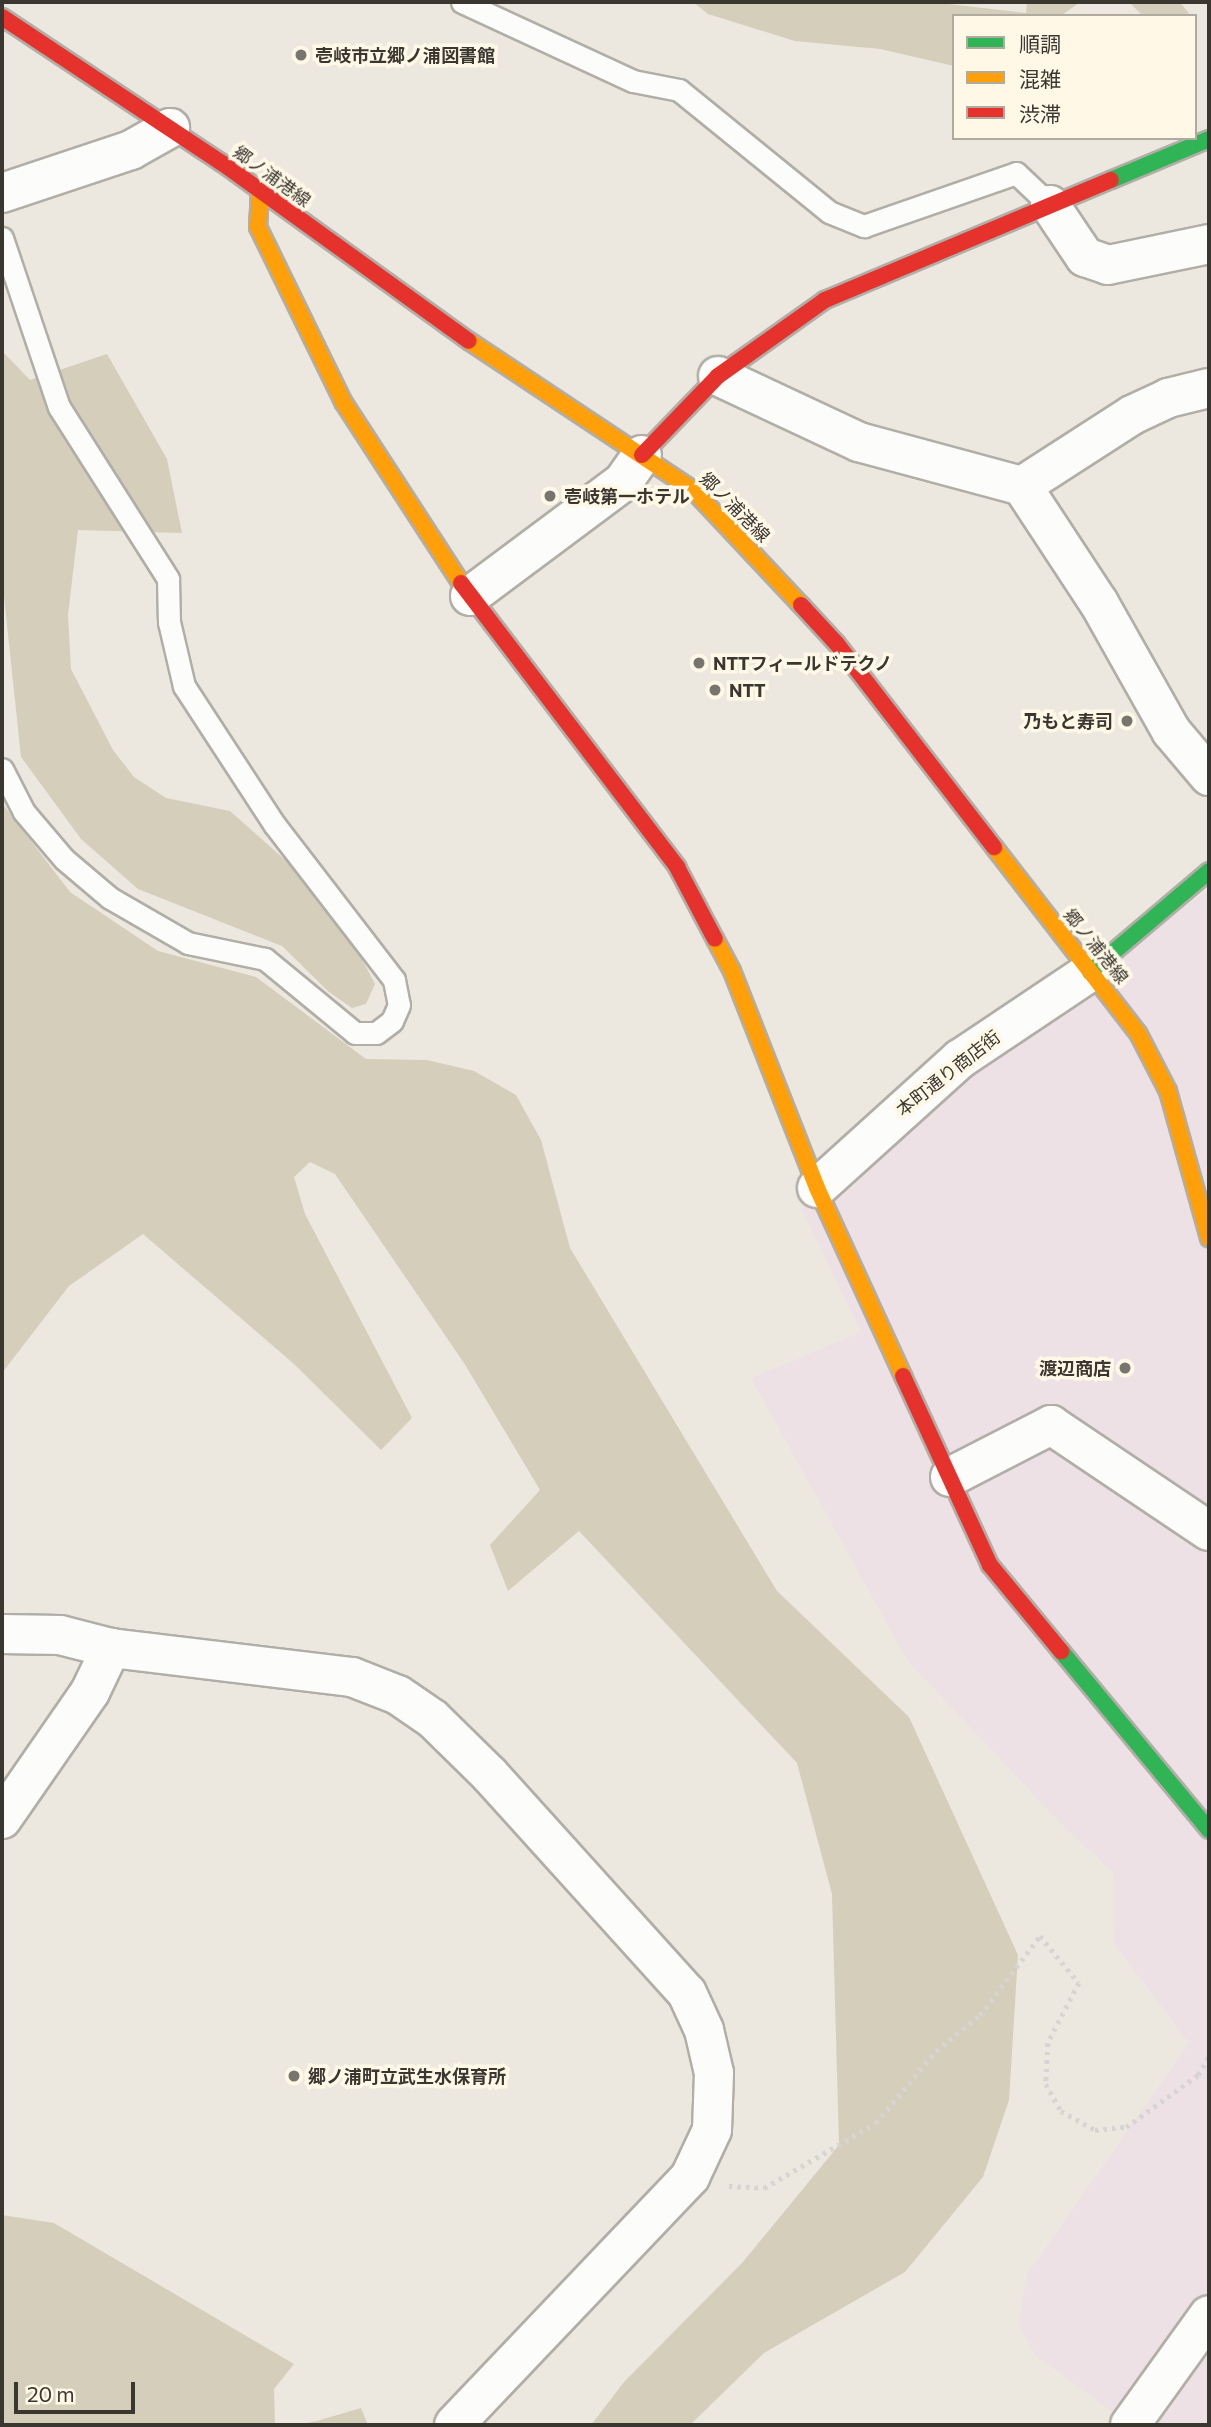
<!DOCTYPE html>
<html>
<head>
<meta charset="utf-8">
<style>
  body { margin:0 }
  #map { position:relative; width:1211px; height:2427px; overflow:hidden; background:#ece8df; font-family:Commissioner,"Noto Sans JP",sans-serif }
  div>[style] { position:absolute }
  .commercial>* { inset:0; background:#ede1e6 }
  .green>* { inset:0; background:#d5cebb }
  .path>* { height:4.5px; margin-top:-2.25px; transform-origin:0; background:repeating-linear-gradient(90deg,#d7d5d3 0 3.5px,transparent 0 8.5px) }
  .roads { filter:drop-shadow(2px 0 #b1aea7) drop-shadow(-2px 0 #b1aea7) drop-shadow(0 2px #b1aea7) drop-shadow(0 -2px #b1aea7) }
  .lane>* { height:21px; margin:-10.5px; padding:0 10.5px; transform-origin:10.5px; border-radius:10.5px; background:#fcfcfa }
  .street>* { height:38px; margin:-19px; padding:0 19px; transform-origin:19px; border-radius:19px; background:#fcfcfa }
  .fast>* { height:16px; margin:-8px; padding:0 8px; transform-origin:8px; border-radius:8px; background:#30b455 }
  .slow>* { height:16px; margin:-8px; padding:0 8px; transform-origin:8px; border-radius:8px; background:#ff9f0a }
  .jam>* { height:16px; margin:-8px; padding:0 8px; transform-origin:8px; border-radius:8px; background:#e5322d }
  .dots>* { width:19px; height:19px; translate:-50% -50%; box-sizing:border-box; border:4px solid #fff8e7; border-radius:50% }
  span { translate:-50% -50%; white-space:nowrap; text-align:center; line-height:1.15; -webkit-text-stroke:7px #fff8e7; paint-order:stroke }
  .poi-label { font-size:18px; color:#3a3731; font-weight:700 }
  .left { translate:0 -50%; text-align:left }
  .right { translate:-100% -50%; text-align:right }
  .street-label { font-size:18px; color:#3a3731 }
  .frame { position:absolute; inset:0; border:4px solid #3a3731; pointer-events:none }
  .legend { position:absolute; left:952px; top:14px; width:245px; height:126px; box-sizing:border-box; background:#fff8e7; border:2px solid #b0ab9e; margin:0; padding:9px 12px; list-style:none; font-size:21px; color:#3a3731 }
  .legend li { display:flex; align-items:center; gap:14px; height:35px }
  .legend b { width:35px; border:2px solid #b0ab9e }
  .scale { position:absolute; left:14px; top:2382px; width:121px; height:32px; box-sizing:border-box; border:4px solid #3a3731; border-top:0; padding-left:9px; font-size:21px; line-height:24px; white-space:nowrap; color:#3a3731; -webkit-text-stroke:5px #fff8e7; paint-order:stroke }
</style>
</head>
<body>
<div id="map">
  <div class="commercial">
    <div style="clip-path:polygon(1209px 889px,1209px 2425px,1130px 2425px,1035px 2355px,1019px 2325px,1027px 2274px,1189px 2043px,1114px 1944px,1113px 1872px,1065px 1828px,907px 1660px,751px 1378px,861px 1332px,801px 1208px,831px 1194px,903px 1116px)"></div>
  </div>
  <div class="green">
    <div style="clip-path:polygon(693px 2px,931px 2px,1026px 13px,1027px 2px,1080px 2px,1061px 16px,954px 16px,954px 66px,880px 49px,795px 41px,708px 14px)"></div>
    <div style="clip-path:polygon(1129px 2px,1180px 2px,1191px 16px,1143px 16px)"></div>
    <div style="clip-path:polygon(2px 351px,30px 380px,107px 354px,167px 459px,182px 533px,78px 530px,68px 615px,71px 669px,113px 750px,134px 777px,166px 798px,230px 811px,293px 867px,362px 959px,375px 984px,366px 1004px,352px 1008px,329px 992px,282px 946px,138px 889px,81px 839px,21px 757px,2px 578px)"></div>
    <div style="clip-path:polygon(2px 803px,70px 892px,158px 951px,256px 977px,366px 1059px,427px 1060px,474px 1071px,516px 1095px,541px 1140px,570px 1248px,777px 1591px,909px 1717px,1018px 1955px,1009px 2100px,983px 2177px,905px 2272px,764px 2353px,690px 2425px,591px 2425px,624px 2382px,742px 2263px,839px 2145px,832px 1894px,797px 1763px,579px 1531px,508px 1591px,490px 1545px,540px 1490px,464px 1363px,335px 1174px,310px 1162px,294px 1177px,305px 1214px,412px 1418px,381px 1450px,294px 1364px,143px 1234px,69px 1286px,2px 1373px)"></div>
    <div style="clip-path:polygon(2px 2215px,54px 2223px,294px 2364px,274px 2389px,275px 2425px,2px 2425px)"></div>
    <div style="clip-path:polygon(361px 2408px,368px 2425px,296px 2425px,317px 2421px)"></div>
  </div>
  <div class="path">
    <div style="left:729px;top:2186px;width:35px;rotate:3deg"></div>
    <div style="left:764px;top:2188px;width:129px;rotate:-30.1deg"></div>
    <div style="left:876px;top:2123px;width:94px;rotate:-50.2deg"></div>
    <div style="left:936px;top:2051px;width:57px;rotate:-39.3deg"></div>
    <div style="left:980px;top:2015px;width:99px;rotate:-52.8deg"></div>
    <div style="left:1040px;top:1936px;width:61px;rotate:50.3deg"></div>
    <div style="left:1079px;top:1983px;width:68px;rotate:117.3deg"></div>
    <div style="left:1048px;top:2043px;width:41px;rotate:92.8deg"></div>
    <div style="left:1046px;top:2084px;width:31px;rotate:61deg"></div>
    <div style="left:1061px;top:2111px;width:39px;rotate:29deg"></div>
    <div style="left:1095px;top:2130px;width:31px;rotate:-6deg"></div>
    <div style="left:1126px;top:2127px;width:89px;rotate:-35.8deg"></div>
    <div style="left:1198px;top:2075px;width:21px;rotate:-59deg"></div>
  </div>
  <div class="roads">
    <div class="lane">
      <div style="left:462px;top:2px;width:188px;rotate:24.8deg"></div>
      <div style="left:633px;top:81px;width:47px;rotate:11.1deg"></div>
      <div style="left:679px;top:90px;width:193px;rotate:39.1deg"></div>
      <div style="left:829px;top:212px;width:38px;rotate:22deg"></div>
      <div style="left:864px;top:226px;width:161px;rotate:-19.2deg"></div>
      <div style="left:1016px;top:173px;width:47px;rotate:43.3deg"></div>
      <div style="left:2px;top:238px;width:178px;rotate:71.4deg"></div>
      <div style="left:59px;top:407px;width:204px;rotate:57.6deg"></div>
      <div style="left:168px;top:579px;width:43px;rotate:88.7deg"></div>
      <div style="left:169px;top:622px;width:66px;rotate:76.8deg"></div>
      <div style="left:184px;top:686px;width:165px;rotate:56.9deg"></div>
      <div style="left:274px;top:824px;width:197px;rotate:52.4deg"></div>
      <div style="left:394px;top:980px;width:25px;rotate:79deg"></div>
      <div style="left:399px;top:1005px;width:17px;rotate:114deg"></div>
      <div style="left:392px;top:1021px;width:20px;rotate:143deg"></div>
      <div style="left:376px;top:1033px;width:21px;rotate:180deg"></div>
      <div style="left:355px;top:1033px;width:117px;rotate:-140.6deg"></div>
      <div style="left:265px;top:959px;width:79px;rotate:-168.3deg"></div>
      <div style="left:188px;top:943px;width:90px;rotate:-150deg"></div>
      <div style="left:110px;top:898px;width:60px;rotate:-139.7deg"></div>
      <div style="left:64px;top:859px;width:62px;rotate:-130.4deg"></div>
      <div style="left:24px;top:812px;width:48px;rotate:-117.1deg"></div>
    </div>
    <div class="street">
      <div style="left:2px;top:193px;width:136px;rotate:-18.4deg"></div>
      <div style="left:131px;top:150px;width:45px;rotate:-29.4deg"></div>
      <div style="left:1050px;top:205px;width:63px;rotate:56.1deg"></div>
      <div style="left:1085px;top:257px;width:24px;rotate:19deg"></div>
      <div style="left:1108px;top:265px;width:103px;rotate:-11.7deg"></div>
      <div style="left:718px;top:376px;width:156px;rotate:25.1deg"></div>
      <div style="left:859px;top:442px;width:169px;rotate:15.1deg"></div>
      <div style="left:1022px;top:486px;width:140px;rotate:56.7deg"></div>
      <div style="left:1099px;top:603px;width:147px;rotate:60.6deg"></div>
      <div style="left:1171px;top:731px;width:59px;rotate:49.8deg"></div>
      <div style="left:1022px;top:486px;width:131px;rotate:-32.8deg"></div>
      <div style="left:1132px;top:415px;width:40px;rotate:-25deg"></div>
      <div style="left:1168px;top:398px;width:42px;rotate:-13.7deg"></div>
      <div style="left:470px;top:596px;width:191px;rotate:-36.7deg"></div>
      <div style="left:623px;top:482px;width:33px;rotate:-55deg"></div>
      <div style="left:817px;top:1188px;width:193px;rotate:-42.1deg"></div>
      <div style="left:960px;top:1059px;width:156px;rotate:-33.8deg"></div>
      <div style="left:950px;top:1477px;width:114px;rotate:-27.2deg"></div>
      <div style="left:1051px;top:1425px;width:190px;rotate:33.9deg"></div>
      <div style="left:2px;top:1634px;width:58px;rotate:1deg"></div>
      <div style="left:60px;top:1635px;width:53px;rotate:14.3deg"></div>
      <div style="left:111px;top:1648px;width:243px;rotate:6.9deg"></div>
      <div style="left:352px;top:1677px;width:49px;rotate:21.4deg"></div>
      <div style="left:398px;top:1695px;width:42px;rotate:34.4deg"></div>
      <div style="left:433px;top:1719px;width:78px;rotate:44.5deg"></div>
      <div style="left:489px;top:1774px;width:295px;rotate:47.9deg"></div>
      <div style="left:687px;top:1993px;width:41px;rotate:65.3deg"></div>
      <div style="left:704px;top:2030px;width:44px;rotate:76.9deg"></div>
      <div style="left:714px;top:2073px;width:57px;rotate:92deg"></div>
      <div style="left:712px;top:2130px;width:52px;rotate:115.1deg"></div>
      <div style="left:690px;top:2177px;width:342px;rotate:133.6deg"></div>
      <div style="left:2px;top:1819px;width:155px;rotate:-55.3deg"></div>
      <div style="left:90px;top:1692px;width:49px;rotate:-64.5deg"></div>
      <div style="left:1130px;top:2425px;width:135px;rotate:-54.3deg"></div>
    </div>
    <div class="fast">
      <div style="left:1111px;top:180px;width:106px;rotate:-22.7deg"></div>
      <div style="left:1090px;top:972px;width:156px;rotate:-40.3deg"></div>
      <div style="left:1061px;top:1651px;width:232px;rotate:50.4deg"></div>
    </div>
    <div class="slow">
      <div style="left:260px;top:190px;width:37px;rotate:93deg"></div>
      <div style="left:258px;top:227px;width:196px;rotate:64deg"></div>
      <div style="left:344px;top:403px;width:215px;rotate:57deg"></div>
      <div style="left:469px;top:341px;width:268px;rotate:33.6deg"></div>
      <div style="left:692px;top:489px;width:159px;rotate:46.8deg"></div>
      <div style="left:994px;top:847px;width:235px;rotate:52.3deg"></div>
      <div style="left:1138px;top:1033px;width:65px;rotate:62.7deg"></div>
      <div style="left:1168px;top:1091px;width:153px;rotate:74.4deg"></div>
      <div style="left:715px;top:939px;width:36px;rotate:62deg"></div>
      <div style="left:732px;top:971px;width:233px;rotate:68.6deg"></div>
      <div style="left:817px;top:1188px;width:207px;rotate:65.4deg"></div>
    </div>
    <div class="jam">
      <div style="left:2px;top:17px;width:264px;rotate:33.6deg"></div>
      <div style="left:222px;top:163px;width:304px;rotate:35.8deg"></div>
      <div style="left:642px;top:455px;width:110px;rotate:-46.1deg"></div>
      <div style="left:718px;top:376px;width:131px;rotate:-35.4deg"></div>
      <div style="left:825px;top:300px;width:310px;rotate:-22.8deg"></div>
      <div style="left:461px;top:583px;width:357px;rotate:52.7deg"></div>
      <div style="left:677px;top:867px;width:81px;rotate:62.2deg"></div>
      <div style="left:801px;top:605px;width:53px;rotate:47.3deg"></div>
      <div style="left:837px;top:644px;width:257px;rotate:52.3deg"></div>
      <div style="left:903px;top:1376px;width:208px;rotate:65.3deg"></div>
      <div style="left:990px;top:1565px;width:112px;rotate:50.5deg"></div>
    </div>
  </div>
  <div class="dots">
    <div style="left:301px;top:55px;background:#78756e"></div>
    <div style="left:550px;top:496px;background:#78756e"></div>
    <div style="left:699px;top:663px;background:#78756e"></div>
    <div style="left:715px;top:690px;background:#78756e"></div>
    <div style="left:1127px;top:721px;background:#78756e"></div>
    <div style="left:1125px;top:1368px;background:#78756e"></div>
    <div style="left:294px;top:2076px;background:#78756e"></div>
  </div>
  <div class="poi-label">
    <span class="left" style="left:315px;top:55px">壱岐市立郷ノ浦図書館</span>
    <span class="left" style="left:564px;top:496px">壱岐第一ホテル</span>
    <span class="left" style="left:713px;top:663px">NTTフィールドテクノ</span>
    <span class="left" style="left:729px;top:690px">NTT</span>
    <span class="right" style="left:1113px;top:721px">乃もと寿司</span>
    <span class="right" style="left:1111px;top:1368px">渡辺商店</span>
    <span class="left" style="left:308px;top:2076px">郷ノ浦町立武生水保育所</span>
  </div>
  <div class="street-label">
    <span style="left:272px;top:176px;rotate:36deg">郷ノ浦港線</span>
    <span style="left:735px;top:507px;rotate:45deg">郷ノ浦港線</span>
    <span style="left:1096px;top:946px;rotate:51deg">郷ノ浦港線</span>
    <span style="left:948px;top:1073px;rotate:-38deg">本町通り商店街</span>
  </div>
  <div class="frame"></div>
  <ul class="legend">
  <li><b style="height:9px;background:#30b455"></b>順調</li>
  <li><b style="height:9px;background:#ff9f0a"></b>混雑</li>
  <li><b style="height:9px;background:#e5322d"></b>渋滞</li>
  </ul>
  <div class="scale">20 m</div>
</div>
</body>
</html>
